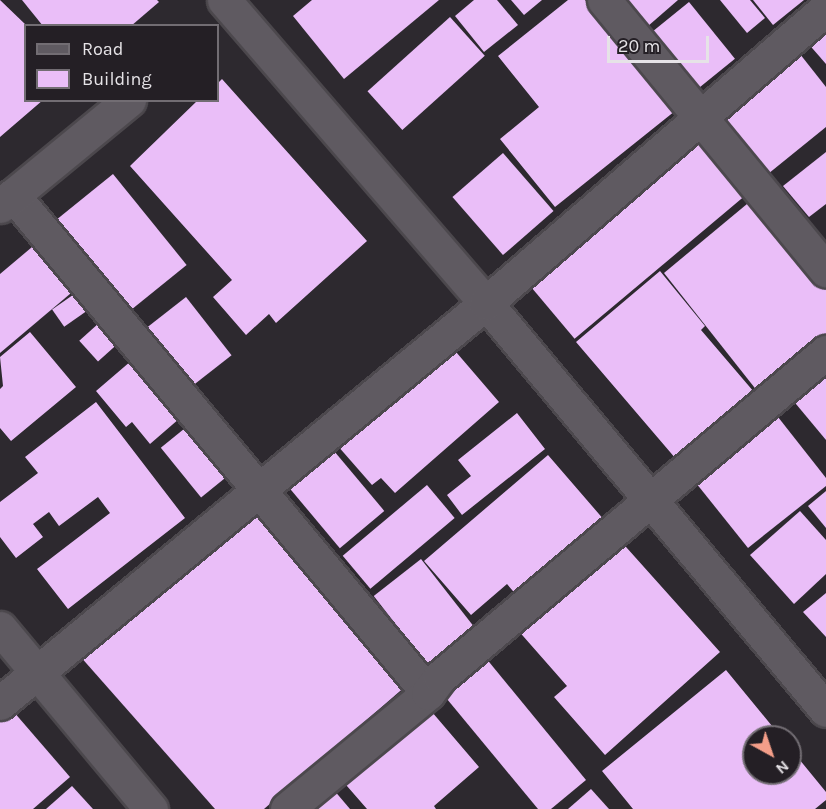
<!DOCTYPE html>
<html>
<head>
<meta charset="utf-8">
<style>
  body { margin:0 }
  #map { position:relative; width:826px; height:809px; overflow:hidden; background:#2d292f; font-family:Karla,sans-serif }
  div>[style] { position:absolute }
  .building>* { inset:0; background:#eabef8; transform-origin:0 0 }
  .roads { filter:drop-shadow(2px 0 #4c484d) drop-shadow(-2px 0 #4c484d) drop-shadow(0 2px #4c484d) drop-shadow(0 -2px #4c484d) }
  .minor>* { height:33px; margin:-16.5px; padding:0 16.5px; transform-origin:16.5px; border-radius:16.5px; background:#5f5a61 }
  span { translate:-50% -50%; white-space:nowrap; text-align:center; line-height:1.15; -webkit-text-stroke:6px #241f25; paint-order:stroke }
  .legend { position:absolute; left:24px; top:24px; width:195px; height:78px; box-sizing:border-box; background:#241f25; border:2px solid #726d73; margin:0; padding:8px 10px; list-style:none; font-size:18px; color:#e6e3e7 }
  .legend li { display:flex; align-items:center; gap:12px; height:30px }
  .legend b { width:30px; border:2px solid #726d73 }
  .north { position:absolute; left:742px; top:725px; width:60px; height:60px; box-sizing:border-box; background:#241f25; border:2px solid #726d73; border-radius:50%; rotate:140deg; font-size:16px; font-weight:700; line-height:24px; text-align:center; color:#e6e3e7 }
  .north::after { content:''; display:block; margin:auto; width:21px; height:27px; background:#f49e89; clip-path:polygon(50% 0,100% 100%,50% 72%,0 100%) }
  .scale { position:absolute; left:607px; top:36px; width:102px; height:27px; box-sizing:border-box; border:3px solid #e6e3e7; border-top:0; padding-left:8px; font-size:18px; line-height:21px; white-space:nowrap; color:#e6e3e7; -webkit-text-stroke:4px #241f25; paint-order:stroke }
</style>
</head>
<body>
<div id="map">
  <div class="building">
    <div style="clip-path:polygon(0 0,26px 25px,26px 100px,43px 100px,0 137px)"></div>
    <div style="clip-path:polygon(22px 0,157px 0,159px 2px,131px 26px,43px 26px)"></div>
    <div style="clip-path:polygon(312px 0,439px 0,344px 79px,293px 16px)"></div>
    <div style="clip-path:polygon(474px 0,497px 0,518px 25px,484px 52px,455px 16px)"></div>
    <div style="clip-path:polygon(511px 0,542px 0,524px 15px)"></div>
    <div style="clip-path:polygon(568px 0,585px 0,675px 111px,555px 207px,500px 139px,539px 107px,498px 56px)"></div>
    <div style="clip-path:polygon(612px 0,678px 0,640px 33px)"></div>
    <div style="clip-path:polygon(720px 0,750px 0,765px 18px,747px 33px)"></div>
    <div style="clip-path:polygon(753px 0,804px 0,773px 25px)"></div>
    <div style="left:689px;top:2px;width:73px;height:56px;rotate:51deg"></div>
    <div style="left:450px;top:17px;width:52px;height:111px;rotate:48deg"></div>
    <div style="clip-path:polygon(826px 23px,826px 64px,806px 41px)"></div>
    <div style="clip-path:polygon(796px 49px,826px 87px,826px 127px,763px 178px,713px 115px)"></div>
    <div style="clip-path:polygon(222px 79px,367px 241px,276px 323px,269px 314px,246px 335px,213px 297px,232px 280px,130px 166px,198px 100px,218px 100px,218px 83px)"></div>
    <div style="left:690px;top:131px;width:85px;height:222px;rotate:50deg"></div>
    <div style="clip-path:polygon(826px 152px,826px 204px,809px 217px,783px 186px)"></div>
    <div style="left:503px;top:153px;width:77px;height:67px;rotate:49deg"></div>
    <div style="left:113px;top:174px;width:117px;height:80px;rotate:51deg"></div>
    <div style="clip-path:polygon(753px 199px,826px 287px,826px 335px,758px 392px,664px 273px)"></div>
    <div style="clip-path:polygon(38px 242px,77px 288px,0 353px,0 274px)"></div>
    <div style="clip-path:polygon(660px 271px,705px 326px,701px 330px,754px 392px,676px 459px,576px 342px)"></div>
    <div style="left:80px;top:290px;width:21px;height:34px;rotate:55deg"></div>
    <div style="left:186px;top:297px;width:74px;height:58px;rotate:52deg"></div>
    <div style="left:109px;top:314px;width:28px;height:40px;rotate:48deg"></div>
    <div style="clip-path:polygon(30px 332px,76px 387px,11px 441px,0 428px,0 389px,3px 386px,0 357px)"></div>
    <div style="clip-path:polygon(444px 338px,499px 402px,395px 493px,381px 478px,372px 485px,330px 437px)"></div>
    <div style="clip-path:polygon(138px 355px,187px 412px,150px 444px,132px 422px,126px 427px,96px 391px)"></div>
    <div style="clip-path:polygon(826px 369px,826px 440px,791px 398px)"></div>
    <div style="clip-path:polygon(96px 402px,185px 518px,68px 609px,37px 569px,110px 513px,98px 497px,59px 526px,49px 512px,33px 524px,43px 537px,16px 558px,0 537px,0 502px,38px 473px,25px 457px)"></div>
    <div style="clip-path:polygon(517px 413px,545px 449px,462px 515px,447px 495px,471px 476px,458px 460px)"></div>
    <div style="clip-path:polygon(778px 417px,826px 478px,826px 486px,748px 548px,696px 483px)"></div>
    <div style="left:195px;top:420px;width:64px;height:44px;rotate:51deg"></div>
    <div style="left:329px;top:445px;width:86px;height:58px;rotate:50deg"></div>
    <div style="clip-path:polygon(548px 455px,605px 521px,518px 597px,507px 584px,471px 615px,424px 561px)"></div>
    <div style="left:427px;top:485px;width:43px;height:110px;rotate:50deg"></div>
    <div style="clip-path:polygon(826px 491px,826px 528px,808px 506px)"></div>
    <div style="clip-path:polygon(256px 502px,407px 685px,264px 809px,215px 809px,79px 655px)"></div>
    <div style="clip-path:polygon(800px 511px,826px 540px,826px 574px,794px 604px,750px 555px)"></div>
    <div style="clip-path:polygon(618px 538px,720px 652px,605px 755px,554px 697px,567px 686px,516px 628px)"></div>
    <div style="left:421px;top:559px;width:87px;height:60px;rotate:52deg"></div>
    <div style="clip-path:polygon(826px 593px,826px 637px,803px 612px)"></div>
    <div style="clip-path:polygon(485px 657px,586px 780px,551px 809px,538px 809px,442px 693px)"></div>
    <div style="clip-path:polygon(726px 670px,781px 737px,754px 737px,754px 773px,790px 773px,790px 748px,826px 792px,826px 800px,815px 809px,633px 809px,602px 771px)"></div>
    <div style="clip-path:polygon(426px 705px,479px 767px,434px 806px,436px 809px,367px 809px,340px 778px)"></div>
    <div style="clip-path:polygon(13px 711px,70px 777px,33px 809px,0 809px,0 722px)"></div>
    <div style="clip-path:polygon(72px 786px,93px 809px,46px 809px)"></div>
    <div style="clip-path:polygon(333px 789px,350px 809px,308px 809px)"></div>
    <div style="clip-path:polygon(591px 789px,609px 809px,568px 809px)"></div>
  </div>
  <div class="roads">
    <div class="minor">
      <div style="left:224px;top:0;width:401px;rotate:49.2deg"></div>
      <div style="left:486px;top:303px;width:530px;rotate:50.13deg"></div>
      <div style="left:604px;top:0;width:350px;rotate:50.6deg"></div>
      <div style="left:13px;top:195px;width:648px;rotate:50.19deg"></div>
      <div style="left:0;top:206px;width:167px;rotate:-39.4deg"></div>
      <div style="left:0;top:628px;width:236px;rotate:50.2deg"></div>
      <div style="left:0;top:703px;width:629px;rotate:-39.46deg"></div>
      <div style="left:486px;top:303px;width:450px;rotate:-40.9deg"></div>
      <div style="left:287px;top:809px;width:183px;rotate:-39.4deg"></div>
      <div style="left:428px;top:693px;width:20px;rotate:-53deg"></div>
      <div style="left:440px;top:677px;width:505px;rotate:-40.1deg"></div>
    </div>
  </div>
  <ul class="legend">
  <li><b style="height:8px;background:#5f5a61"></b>Road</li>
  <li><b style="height:16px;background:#eabef8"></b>Building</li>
  </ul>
  <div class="north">N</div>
  <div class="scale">20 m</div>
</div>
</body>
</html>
